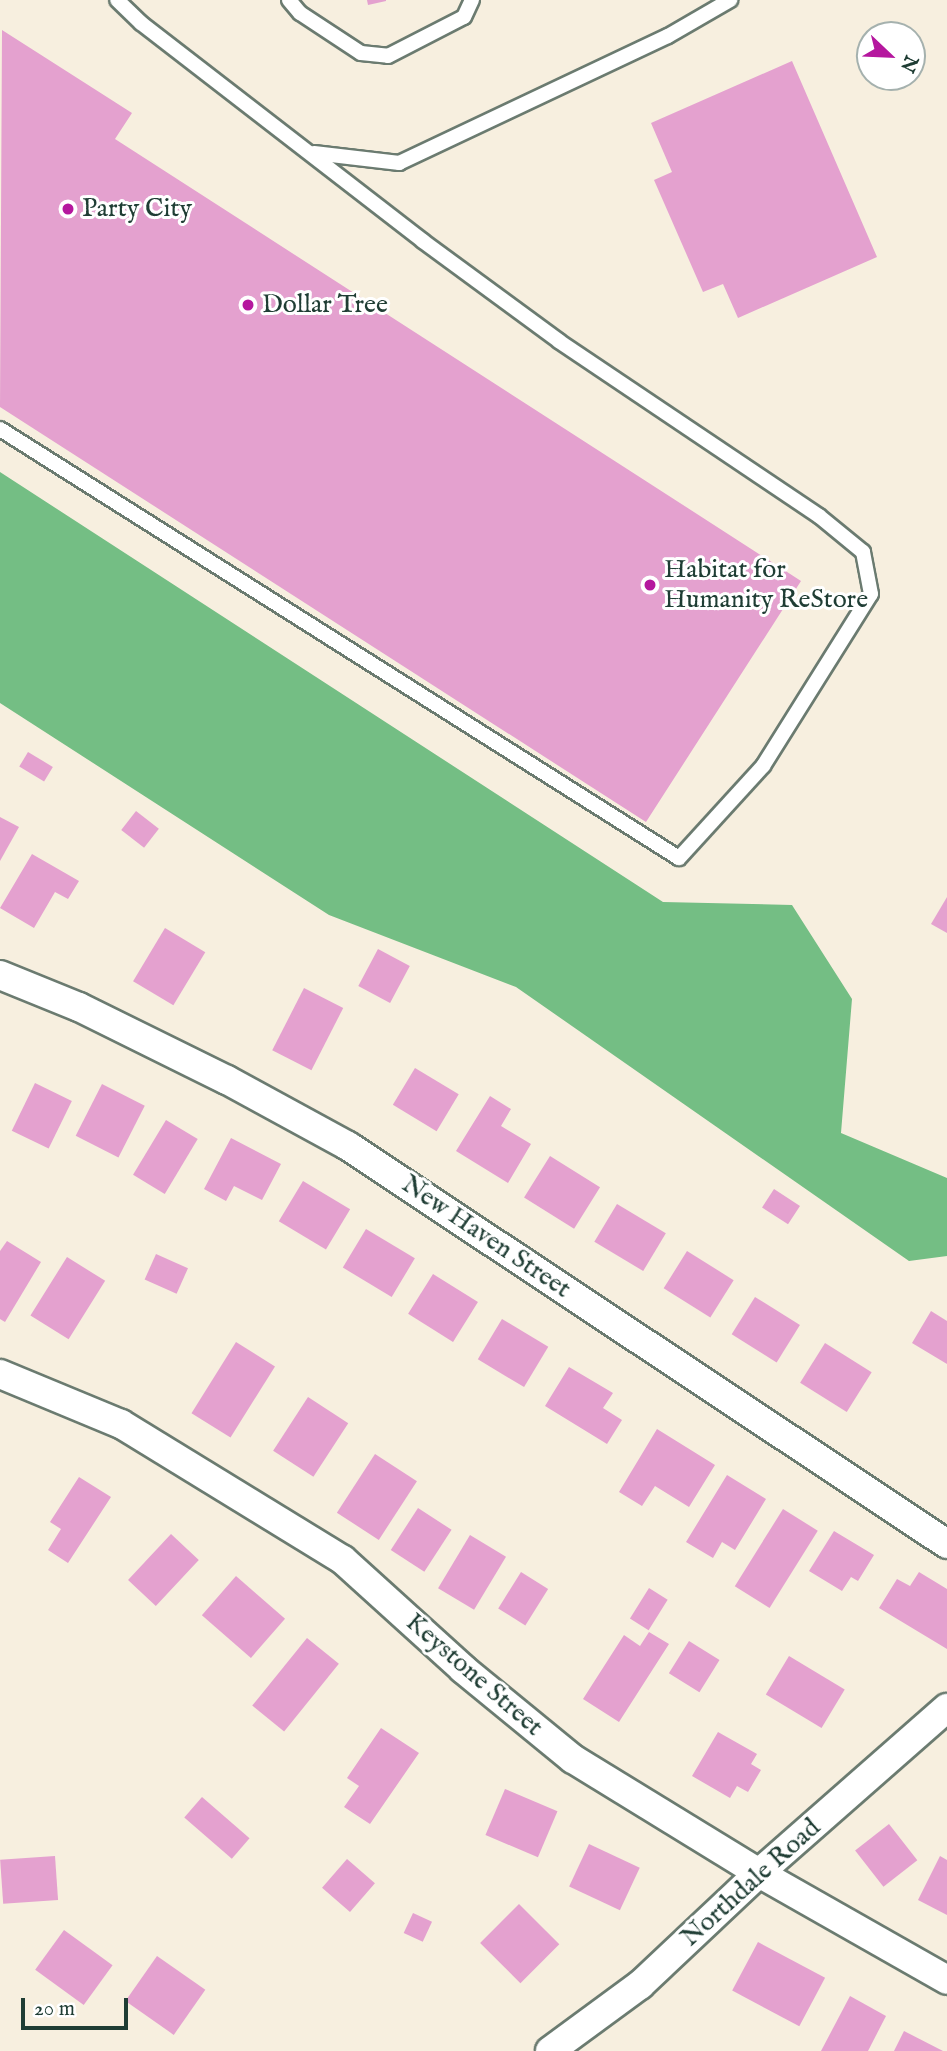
<!DOCTYPE html>
<html>
<head>
<meta charset="utf-8">
<style>
  body { margin:0 }
  #map { position:relative; width:947px; height:2051px; overflow:hidden; background:#f7efdf; font-family:"IM FELL English",serif }
  div>[style] { position:absolute }
  .forest>* { inset:0; background:#74be84 }
  .building>* { inset:0; background:#e4a1cf; transform-origin:0 0 }
  .roads { filter:drop-shadow(2px 0 #6b7b70) drop-shadow(-2px 0 #6b7b70) drop-shadow(0 2px #6b7b70) drop-shadow(0 -2px #6b7b70) }
  .service>* { height:14px; margin:-7px; padding:0 7px; transform-origin:7px; border-radius:7px; background:#fff }
  .minor>* { height:28px; margin:-14px; padding:0 14px; transform-origin:14px; border-radius:14px; background:#fff }
  .dots>* { width:19px; height:19px; translate:-50% -50%; box-sizing:border-box; border:4px solid #fff; border-radius:50% }
  span { translate:-50% -50%; white-space:nowrap; text-align:center; line-height:1.15; -webkit-text-stroke:6px #fff; paint-order:stroke }
  .poi-label { font-size:26px; color:#1f3d34 }
  .left { translate:0 -50%; text-align:left }
  .street-label { font-size:26px; color:#1f3d34 }
  .north { position:absolute; left:856px; top:21px; width:70px; height:70px; box-sizing:border-box; background:#fff; border:2px solid #a5b1ae; border-radius:50%; rotate:113deg; font-size:19px; font-weight:700; line-height:28px; text-align:center; color:#1f3d34 }
  .north::after { content:''; display:block; margin:auto; width:24px; height:32px; background:#b5179e; clip-path:polygon(50% 0,100% 100%,50% 72%,0 100%) }
  .scale { position:absolute; left:21px; top:1998px; width:107px; height:32px; box-sizing:border-box; border:4px solid #1f3d34; border-top:0; padding-left:9px; font-size:21px; line-height:24px; white-space:nowrap; color:#1f3d34; -webkit-text-stroke:5px #fff; paint-order:stroke }
</style>
</head>
<body>
<div id="map">
  <div class="forest">
    <div style="clip-path:polygon(0 472px,663px 902px,792px 905px,852px 999px,841px 1133px,947px 1178px,947px 1256px,909px 1261px,516px 987px,329px 915px,0 703px)"></div>
  </div>
  <div class="building">
    <div style="clip-path:polygon(367px 0,386px 0,386px 1px,368px 5px)"></div>
    <div style="clip-path:polygon(2px 30px,132px 113px,115px 139px,801px 581px,646px 822px,0 407px)"></div>
    <div style="clip-path:polygon(913px 57px,919px 77px,895px 84px,893px 77px,912px 77px)"></div>
    <div style="clip-path:polygon(792px 61px,877px 257px,738px 318px,723px 284px,703px 292px,654px 180px,672px 172px,651px 123px)"></div>
    <div style="left:28px;top:752px;width:29px;height:17px;rotate:31deg"></div>
    <div style="left:136px;top:811px;width:29px;height:24px;rotate:38deg"></div>
    <div style="clip-path:polygon(0 817px,19px 827px,0 861px)"></div>
    <div style="clip-path:polygon(32px 854px,79px 881px,68px 899px,55px 892px,34px 928px,0 908px)"></div>
    <div style="clip-path:polygon(947px 897px,947px 933px,931px 924px)"></div>
    <div style="left:165px;top:928px;width:47px;height:62px;rotate:31deg"></div>
    <div style="left:378px;top:949px;width:36px;height:42px;rotate:28deg"></div>
    <div style="left:304px;top:988px;width:44px;height:70px;rotate:27deg"></div>
    <div style="left:415px;top:1068px;width:51px;height:43px;rotate:31deg"></div>
    <div style="left:35px;top:1083px;width:41px;height:53px;rotate:26deg"></div>
    <div style="left:102px;top:1084px;width:48px;height:58px;rotate:27deg"></div>
    <div style="clip-path:polygon(490px 1096px,511px 1109px,501px 1126px,531px 1144px,508px 1183px,456px 1151px)"></div>
    <div style="left:166px;top:1120px;width:37px;height:64px;rotate:31deg"></div>
    <div style="clip-path:polygon(231px 1138px,281px 1164px,262px 1200px,234px 1186px,226px 1201px,204px 1189px)"></div>
    <div style="left:550px;top:1156px;width:59px;height:49px;rotate:32deg"></div>
    <div style="left:303px;top:1181px;width:55px;height:47px;rotate:31deg"></div>
    <div style="left:774px;top:1189px;width:31px;height:22px;rotate:33deg"></div>
    <div style="left:617px;top:1204px;width:57px;height:44px;rotate:31deg"></div>
    <div style="left:366px;top:1229px;width:57px;height:45px;rotate:31deg"></div>
    <div style="clip-path:polygon(7px 1241px,41px 1262px,5px 1322px,0 1319px,0 1251px)"></div>
    <div style="left:687px;top:1251px;width:55px;height:44px;rotate:32deg"></div>
    <div style="left:156px;top:1254px;width:35px;height:28px;rotate:24deg"></div>
    <div style="left:67px;top:1257px;width:45px;height:69px;rotate:32deg"></div>
    <div style="left:433px;top:1274px;width:53px;height:47px;rotate:32deg"></div>
    <div style="left:755px;top:1297px;width:53px;height:44px;rotate:32deg"></div>
    <div style="clip-path:polygon(931px 1311px,947px 1321px,947px 1364px,912px 1343px)"></div>
    <div style="left:502px;top:1319px;width:54px;height:47px;rotate:31deg"></div>
    <div style="left:236px;top:1342px;width:46px;height:84px;rotate:32deg"></div>
    <div style="left:825px;top:1343px;width:55px;height:47px;rotate:32deg"></div>
    <div style="clip-path:polygon(569px 1367px,613px 1393px,603px 1408px,622px 1420px,607px 1444px,545px 1406px)"></div>
    <div style="left:308px;top:1397px;width:48px;height:64px;rotate:33deg"></div>
    <div style="clip-path:polygon(657px 1429px,715px 1465px,689px 1507px,655px 1486px,642px 1506px,619px 1492px)"></div>
    <div style="left:375px;top:1454px;width:50px;height:70px;rotate:33deg"></div>
    <div style="clip-path:polygon(727px 1475px,766px 1499px,735px 1550px,722px 1542px,713px 1558px,686px 1542px)"></div>
    <div style="clip-path:polygon(79px 1477px,111px 1497px,68px 1563px,48px 1550px,61px 1529px,50px 1522px)"></div>
    <div style="left:418px;top:1508px;width:40px;height:50px;rotate:33deg"></div>
    <div style="left:783px;top:1509px;width:41px;height:91px;rotate:32deg"></div>
    <div style="clip-path:polygon(834px 1531px,874px 1555px,858px 1581px,851px 1577px,842px 1591px,809px 1571px)"></div>
    <div style="left:171px;top:1534px;width:38px;height:63px;rotate:43deg"></div>
    <div style="left:470px;top:1535px;width:42px;height:62px;rotate:31deg"></div>
    <div style="left:521px;top:1572px;width:32px;height:43px;rotate:32deg"></div>
    <div style="clip-path:polygon(919px 1572px,947px 1589px,947px 1649px,879px 1608px,897px 1579px,910px 1586px)"></div>
    <div style="left:236px;top:1576px;width:65px;height:52px;rotate:41deg"></div>
    <div style="left:649px;top:1588px;width:22px;height:36px;rotate:32deg"></div>
    <div style="clip-path:polygon(649px 1632px,669px 1644px,619px 1722px,583px 1699px,624px 1635px,640px 1646px)"></div>
    <div style="left:307px;top:1638px;width:41px;height:87px;rotate:39deg"></div>
    <div style="left:689px;top:1641px;width:36px;height:38px;rotate:32deg"></div>
    <div style="left:789px;top:1656px;width:65px;height:45px;rotate:31deg"></div>
    <div style="clip-path:polygon(381px 1728px,419px 1753px,370px 1824px,344px 1807px,359px 1786px,347px 1778px)"></div>
    <div style="clip-path:polygon(718px 1732px,757px 1754px,751px 1764px,761px 1770px,748px 1792px,737px 1786px,730px 1798px,692px 1776px)"></div>
    <div style="left:505px;top:1789px;width:57px;height:50px;rotate:23deg"></div>
    <div style="left:202px;top:1797px;width:63px;height:27px;rotate:41deg"></div>
    <div style="left:889px;top:1824px;width:46px;height:43px;rotate:52deg"></div>
    <div style="left:589px;top:1844px;width:56px;height:47px;rotate:25deg"></div>
    <div style="left:55px;top:1856px;width:44px;height:55px;rotate:86deg"></div>
    <div style="clip-path:polygon(940px 1856px,947px 1860px,947px 1915px,918px 1900px)"></div>
    <div style="left:347px;top:1859px;width:37px;height:38px;rotate:41deg"></div>
    <div style="left:519px;top:1904px;width:57px;height:55px;rotate:45deg"></div>
    <div style="left:413px;top:1913px;width:21px;height:22px;rotate:25deg"></div>
    <div style="left:64px;top:1930px;width:60px;height:49px;rotate:36deg"></div>
    <div style="left:758px;top:1942px;width:76px;height:55px;rotate:28deg"></div>
    <div style="left:157px;top:1956px;width:59px;height:55px;rotate:35deg"></div>
    <div style="clip-path:polygon(850px 1996px,886px 2016px,868px 2051px,821px 2051px)"></div>
    <div style="clip-path:polygon(904px 2031px,943px 2051px,894px 2051px)"></div>
  </div>
  <div class="roads">
    <div class="service">
      <div style="left:289px;top:0;width:17px;rotate:50deg"></div>
      <div style="left:300px;top:13px;width:73px;rotate:33.3deg"></div>
      <div style="left:361px;top:53px;width:27px;rotate:6deg"></div>
      <div style="left:388px;top:56px;width:85px;rotate:-27.2deg"></div>
      <div style="left:464px;top:17px;width:19px;rotate:-65deg"></div>
      <div style="left:314px;top:153px;width:86px;rotate:6.7deg"></div>
      <div style="left:399px;top:163px;width:297px;rotate:-25.3deg"></div>
      <div style="left:668px;top:36px;width:72px;rotate:-30.1deg"></div>
      <div style="left:0;top:429px;width:803px;rotate:32.29deg"></div>
      <div style="left:679px;top:858px;width:125px;rotate:-47.6deg"></div>
      <div style="left:763px;top:766px;width:203px;rotate:-57.9deg"></div>
      <div style="left:871px;top:594px;width:43px;rotate:-100.8deg"></div>
      <div style="left:863px;top:552px;width:57px;rotate:-140.7deg"></div>
      <div style="left:819px;top:516px;width:313px;rotate:-146.1deg"></div>
      <div style="left:559px;top:341px;width:169px;rotate:-143.7deg"></div>
      <div style="left:423px;top:241px;width:356px;rotate:-142.3deg"></div>
      <div style="left:141px;top:23px;width:33px;rotate:-136deg"></div>
    </div>
    <div class="minor">
      <div style="left:0;top:975px;width:85px;rotate:22.1deg"></div>
      <div style="left:79px;top:1007px;width:165px;rotate:26.3deg"></div>
      <div style="left:227px;top:1080px;width:138px;rotate:28.6deg"></div>
      <div style="left:348px;top:1146px;width:719px;rotate:33.6deg"></div>
      <div style="left:0;top:1374px;width:131px;rotate:22.5deg"></div>
      <div style="left:121px;top:1424px;width:260px;rotate:31.5deg"></div>
      <div style="left:343px;top:1560px;width:162px;rotate:42.2deg"></div>
      <div style="left:463px;top:1669px;width:142px;rotate:39.3deg"></div>
      <div style="left:573px;top:1759px;width:218px;rotate:31.5deg"></div>
      <div style="left:759px;top:1873px;width:216px;rotate:29.6deg"></div>
      <div style="left:550px;top:2051px;width:112px;rotate:-36.3deg"></div>
      <div style="left:640px;top:1985px;width:163px;rotate:-43.3deg"></div>
      <div style="left:759px;top:1873px;width:250px;rotate:-41.3deg"></div>
    </div>
  </div>
  <div class="dots">
    <div style="left:68px;top:209px;background:#b5179e"></div>
    <div style="left:248px;top:305px;background:#b5179e"></div>
    <div style="left:650px;top:585px;background:#b5179e"></div>
  </div>
  <div class="poi-label">
    <span class="left" style="left:82px;top:209px">Party City</span>
    <span class="left" style="left:262px;top:305px">Dollar Tree</span>
    <span class="left" style="left:664px;top:585px">Habitat for<br>Humanity ReStore</span>
  </div>
  <div class="street-label">
    <span style="left:486px;top:1237px;rotate:34deg">New Haven Street</span>
    <span style="left:474px;top:1675px;rotate:41deg">Keystone Street</span>
    <span style="left:751px;top:1883px;rotate:-42deg">Northdale Road</span>
  </div>
  <div class="north">N</div>
  <div class="scale">20 m</div>
</div>
</body>
</html>
